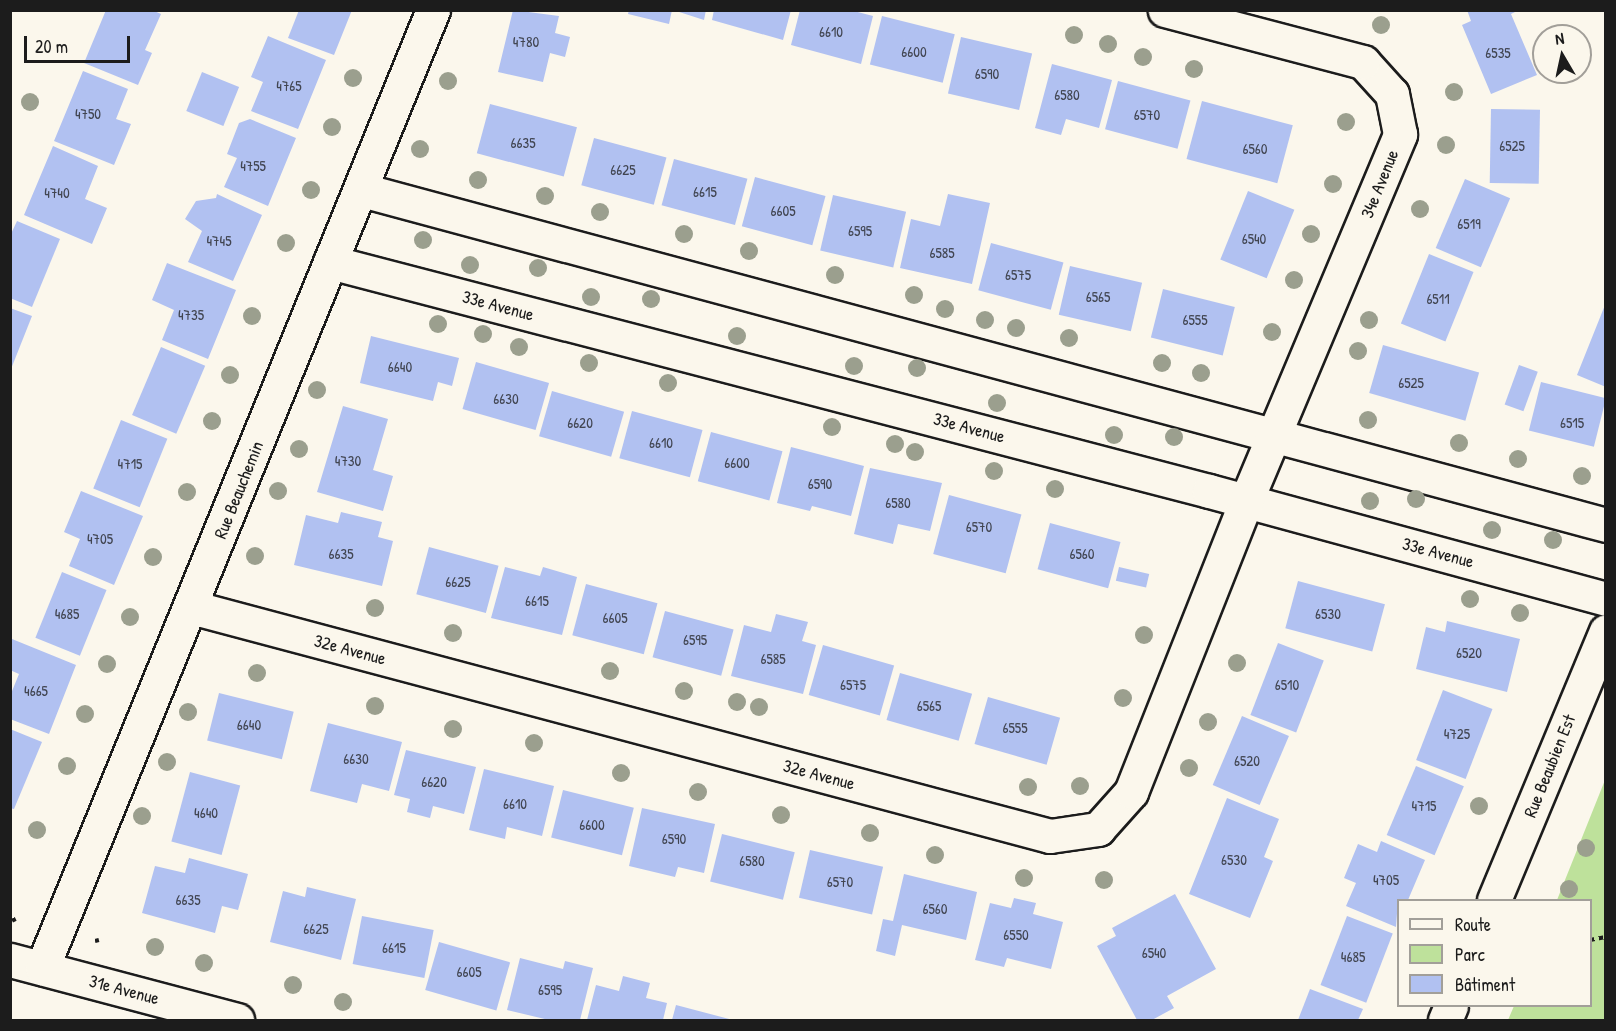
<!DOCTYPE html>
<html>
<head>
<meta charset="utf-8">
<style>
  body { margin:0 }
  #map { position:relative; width:1616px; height:1031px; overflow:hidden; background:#fbf7ec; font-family:"Patrick Hand",sans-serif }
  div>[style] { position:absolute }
  .green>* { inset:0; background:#bee19b }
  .building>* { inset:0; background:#b1c1f1; transform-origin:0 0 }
  .path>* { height:4px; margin-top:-2px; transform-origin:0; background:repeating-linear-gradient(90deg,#1c1c1c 0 4.5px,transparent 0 9px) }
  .roads { filter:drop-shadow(2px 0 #1c1c1c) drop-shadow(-2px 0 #1c1c1c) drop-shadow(0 2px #1c1c1c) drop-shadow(0 -2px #1c1c1c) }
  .minor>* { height:33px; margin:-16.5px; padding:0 16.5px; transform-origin:16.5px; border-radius:16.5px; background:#fbf7ec }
  .trees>* { width:18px; height:18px; margin:-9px; border-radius:50%; background:#9b9f8e }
  span { translate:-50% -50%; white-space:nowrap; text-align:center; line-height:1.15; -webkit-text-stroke:4.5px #fbf7ec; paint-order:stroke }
  .number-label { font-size:15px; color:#414551 }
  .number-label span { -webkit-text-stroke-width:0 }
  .street-label { font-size:18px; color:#1c1c1c }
  .frame { position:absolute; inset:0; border:12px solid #1c1c1c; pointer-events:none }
  .legend { position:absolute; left:1397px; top:899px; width:195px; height:108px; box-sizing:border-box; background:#fbf7ec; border:2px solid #a29f99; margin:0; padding:8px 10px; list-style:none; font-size:18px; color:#1c1c1c }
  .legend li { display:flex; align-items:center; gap:12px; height:30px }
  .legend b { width:30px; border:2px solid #a29f99 }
  .north { position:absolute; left:1532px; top:24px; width:60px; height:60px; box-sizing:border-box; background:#fbf7ec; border:2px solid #a29f99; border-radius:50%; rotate:351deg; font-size:16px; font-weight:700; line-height:24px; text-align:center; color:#1c1c1c }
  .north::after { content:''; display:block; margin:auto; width:21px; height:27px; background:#1c1c1c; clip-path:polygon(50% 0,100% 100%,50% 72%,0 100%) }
  .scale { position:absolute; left:24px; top:36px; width:106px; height:27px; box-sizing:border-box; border:3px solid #1c1c1c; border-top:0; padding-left:8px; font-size:18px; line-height:21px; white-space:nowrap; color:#1c1c1c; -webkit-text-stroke:4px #fbf7ec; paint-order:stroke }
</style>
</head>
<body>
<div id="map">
  <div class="green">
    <div style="clip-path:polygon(1605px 780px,1605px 1020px,1508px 1020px,1514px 1006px,1590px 1006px,1590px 900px,1557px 900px)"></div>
  </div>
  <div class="building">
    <div style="clip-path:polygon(106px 10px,152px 10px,161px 14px,145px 50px,152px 53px,138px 85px,84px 63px)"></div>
    <div style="clip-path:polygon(299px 10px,352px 10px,334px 55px,288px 38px)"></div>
    <div style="clip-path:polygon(513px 10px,559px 16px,555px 33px,570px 37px,565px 57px,550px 53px,543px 82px,498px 72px)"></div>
    <div style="clip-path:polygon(629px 10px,672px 10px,669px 24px,628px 14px)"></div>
    <div style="clip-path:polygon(673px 10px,706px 10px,704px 20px)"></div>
    <div style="clip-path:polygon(714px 10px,791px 10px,783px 40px,712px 20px)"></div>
    <div style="clip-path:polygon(800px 10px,850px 10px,873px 16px,861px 64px,791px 45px)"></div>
    <div style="clip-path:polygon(1467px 10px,1519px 10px,1511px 14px,1537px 75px,1491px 94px,1462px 25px,1471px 21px)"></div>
    <div style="left:882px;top:16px;width:75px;height:50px;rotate:14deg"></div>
    <div style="clip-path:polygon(268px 36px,326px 60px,298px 129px,251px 111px,263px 82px,251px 77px)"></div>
    <div style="left:961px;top:37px;width:73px;height:58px;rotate:13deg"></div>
    <div style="clip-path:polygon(1052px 64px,1112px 80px,1099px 128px,1066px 119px,1061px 135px,1035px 128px)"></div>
    <div style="clip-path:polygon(83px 71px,128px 89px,116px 119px,131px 124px,114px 165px,54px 141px)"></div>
    <div style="left:202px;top:72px;width:40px;height:42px;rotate:22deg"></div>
    <div style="left:1118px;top:81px;width:75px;height:50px;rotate:15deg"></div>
    <div style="left:1202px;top:101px;width:94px;height:60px;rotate:15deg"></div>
    <div style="left:490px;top:104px;width:90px;height:51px;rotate:15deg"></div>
    <div style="left:1491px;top:109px;width:49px;height:74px;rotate:1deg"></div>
    <div style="clip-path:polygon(250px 119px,296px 138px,268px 206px,224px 187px,237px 158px,227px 154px,239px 123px)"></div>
    <div style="left:594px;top:138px;width:75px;height:49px;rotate:15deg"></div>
    <div style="clip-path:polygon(53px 146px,98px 166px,85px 199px,107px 208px,92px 244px,24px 215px)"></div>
    <div style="left:674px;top:159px;width:76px;height:48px;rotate:15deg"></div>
    <div style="left:755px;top:177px;width:73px;height:51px;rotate:15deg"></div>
    <div style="left:1465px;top:179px;width:49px;height:75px;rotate:23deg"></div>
    <div style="left:1248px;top:191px;width:50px;height:74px;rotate:22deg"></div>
    <div style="clip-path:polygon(217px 194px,262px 215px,233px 281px,188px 262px,202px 231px,185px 219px,196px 201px,216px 198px)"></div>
    <div style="clip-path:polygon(948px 194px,990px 203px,972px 284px,900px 268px,911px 219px,940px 226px)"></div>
    <div style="left:833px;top:195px;width:75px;height:57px;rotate:13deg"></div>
    <div style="clip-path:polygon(17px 221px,60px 239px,32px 307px,10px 298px,10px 236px)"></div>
    <div style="left:991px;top:243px;width:75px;height:49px;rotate:15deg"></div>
    <div style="left:1429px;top:254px;width:48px;height:75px;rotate:22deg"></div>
    <div style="clip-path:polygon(167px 263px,236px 290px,208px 359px,162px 340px,174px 310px,152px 300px)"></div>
    <div style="left:1070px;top:266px;width:74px;height:50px;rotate:13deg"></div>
    <div style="left:1163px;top:289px;width:74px;height:50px;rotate:14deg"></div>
    <div style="clip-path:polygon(1605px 305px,1606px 305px,1606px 387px,1577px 375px)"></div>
    <div style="clip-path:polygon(10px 308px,32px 316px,11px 369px,10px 369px)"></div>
    <div style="clip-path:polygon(371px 336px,459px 358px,452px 386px,438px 382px,433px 401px,360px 383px)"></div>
    <div style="left:1383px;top:345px;width:100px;height:50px;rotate:16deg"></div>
    <div style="left:161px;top:347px;width:48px;height:74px;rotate:23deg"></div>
    <div style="left:476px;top:362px;width:76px;height:49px;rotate:16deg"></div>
    <div style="left:1519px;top:365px;width:20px;height:42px;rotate:20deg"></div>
    <div style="left:1541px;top:382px;width:67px;height:50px;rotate:14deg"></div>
    <div style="left:552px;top:391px;width:75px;height:47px;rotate:16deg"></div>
    <div style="clip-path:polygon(343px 406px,388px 419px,373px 470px,393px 476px,383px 511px,317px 492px)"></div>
    <div style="left:632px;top:411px;width:73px;height:49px;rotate:15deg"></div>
    <div style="left:121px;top:420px;width:50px;height:74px;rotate:22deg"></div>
    <div style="left:711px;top:432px;width:74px;height:51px;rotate:15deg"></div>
    <div style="clip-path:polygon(791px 447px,864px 466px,851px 516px,812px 506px,810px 511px,777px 503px)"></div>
    <div style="clip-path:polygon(870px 468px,942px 483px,930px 531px,898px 524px,893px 544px,854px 534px)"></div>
    <div style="clip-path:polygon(81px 491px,143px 516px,114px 585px,69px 566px,80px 539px,64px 532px)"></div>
    <div style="left:949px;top:495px;width:75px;height:61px;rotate:15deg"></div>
    <div style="clip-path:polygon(341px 512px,382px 522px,378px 537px,393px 541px,382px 586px,294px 565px,306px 515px,338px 523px)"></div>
    <div style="left:1050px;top:523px;width:73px;height:48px;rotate:15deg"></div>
    <div style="left:429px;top:547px;width:72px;height:49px;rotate:15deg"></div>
    <div style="clip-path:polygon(505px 567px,540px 576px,543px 567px,577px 577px,562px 635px,491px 618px)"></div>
    <div style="left:1119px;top:567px;width:31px;height:14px;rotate:13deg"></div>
    <div style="left:62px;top:572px;width:48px;height:71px;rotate:22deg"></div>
    <div style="left:1298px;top:581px;width:90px;height:49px;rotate:15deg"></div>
    <div style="left:586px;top:584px;width:74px;height:53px;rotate:15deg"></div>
    <div style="left:665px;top:611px;width:71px;height:48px;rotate:15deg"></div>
    <div style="clip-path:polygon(776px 614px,808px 622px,802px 641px,816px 645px,803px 694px,731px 676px,744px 625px,771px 632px)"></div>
    <div style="clip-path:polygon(1447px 621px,1520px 639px,1507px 692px,1416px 669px,1426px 627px,1445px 632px)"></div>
    <div style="clip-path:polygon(12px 639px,76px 665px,49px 734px,10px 719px,10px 696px,19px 674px,10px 670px)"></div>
    <div style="left:1278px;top:643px;width:49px;height:77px;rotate:21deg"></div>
    <div style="left:823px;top:645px;width:74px;height:52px;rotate:16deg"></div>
    <div style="left:900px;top:673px;width:75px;height:49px;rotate:16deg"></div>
    <div style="left:1443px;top:690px;width:53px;height:75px;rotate:21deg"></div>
    <div style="left:219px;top:693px;width:77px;height:49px;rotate:14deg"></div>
    <div style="left:988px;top:697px;width:75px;height:49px;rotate:16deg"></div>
    <div style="left:1242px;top:716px;width:51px;height:75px;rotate:23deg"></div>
    <div style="clip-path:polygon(328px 723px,402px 742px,389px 791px,362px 784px,357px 803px,310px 791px)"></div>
    <div style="clip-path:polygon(10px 729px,42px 742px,14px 809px,10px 808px)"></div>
    <div style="clip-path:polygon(406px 750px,476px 767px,464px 814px,433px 806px,430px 818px,407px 812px,410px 799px,394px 795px)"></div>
    <div style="left:1416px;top:766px;width:52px;height:75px;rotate:23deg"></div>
    <div style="clip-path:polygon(484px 769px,554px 786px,542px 836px,507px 827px,505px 839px,469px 830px)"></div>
    <div style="left:190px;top:772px;width:52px;height:72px;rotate:15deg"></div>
    <div style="left:563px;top:790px;width:73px;height:49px;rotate:14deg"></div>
    <div style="clip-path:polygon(1227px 798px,1279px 819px,1264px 857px,1273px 861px,1250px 918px,1189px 894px)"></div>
    <div style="clip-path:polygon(642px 808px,715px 824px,704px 873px,678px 867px,675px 877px,629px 866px)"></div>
    <div style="left:722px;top:834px;width:75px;height:49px;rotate:14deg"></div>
    <div style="clip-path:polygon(1381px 841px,1425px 860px,1408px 900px,1398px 900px,1396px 927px,1346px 906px,1356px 883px,1344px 878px,1358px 844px,1377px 852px)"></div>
    <div style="left:810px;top:850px;width:75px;height:49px;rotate:13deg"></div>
    <div style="clip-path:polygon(189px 858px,248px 874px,238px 910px,222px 906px,215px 933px,142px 913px,155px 866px,185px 873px)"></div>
    <div style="clip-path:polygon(904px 874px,977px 892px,966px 940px,902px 925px,895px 956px,876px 951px,883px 919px,893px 921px)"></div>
    <div style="clip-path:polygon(307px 887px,356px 899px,341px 960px,270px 942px,283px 891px,305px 897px)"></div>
    <div style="clip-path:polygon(1175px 894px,1216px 969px,1167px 996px,1174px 1008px,1152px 1020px,1137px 1020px,1097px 946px,1116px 936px,1112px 928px)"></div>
    <div style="clip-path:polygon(1014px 898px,1036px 903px,1033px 914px,1063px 922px,1051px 969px,1007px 958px,1004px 967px,975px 960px,990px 903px,1011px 908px)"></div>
    <div style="left:362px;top:916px;width:73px;height:49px;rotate:11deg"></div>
    <div style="left:1347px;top:916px;width:49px;height:74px;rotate:21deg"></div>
    <div style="left:439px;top:942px;width:74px;height:50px;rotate:16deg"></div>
    <div style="clip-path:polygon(520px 958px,563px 969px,565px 961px,593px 968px,580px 1020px,549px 1020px,507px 1010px)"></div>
    <div style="clip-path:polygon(623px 976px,650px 983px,646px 998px,667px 1003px,663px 1020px,587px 1020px,596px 985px,619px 991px)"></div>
    <div style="clip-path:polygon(1310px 989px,1363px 1009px,1358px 1020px,1298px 1020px)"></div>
    <div style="clip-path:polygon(676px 1005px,733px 1020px,672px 1020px)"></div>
  </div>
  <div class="path">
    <div style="left:13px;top:918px;width:4px;rotate:63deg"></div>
    <div style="left:1590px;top:940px;width:16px;rotate:-11deg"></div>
    <div style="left:95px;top:941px;width:4px;rotate:-14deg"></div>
  </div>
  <div class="roads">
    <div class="minor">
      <div style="left:362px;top:190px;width:1288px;rotate:15.07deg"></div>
      <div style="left:330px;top:262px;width:908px;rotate:14.6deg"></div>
      <div style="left:1209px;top:491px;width:411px;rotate:15.2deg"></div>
      <div style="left:191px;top:607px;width:889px;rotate:14.93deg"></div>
      <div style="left:1050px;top:836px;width:49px;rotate:-8.3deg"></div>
      <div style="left:1098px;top:829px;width:50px;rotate:-48.3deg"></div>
      <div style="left:1131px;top:792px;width:313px;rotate:-68.4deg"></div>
      <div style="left:1246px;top:501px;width:398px;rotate:-67.2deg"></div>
      <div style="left:1400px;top:134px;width:41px;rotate:-101.3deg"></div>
      <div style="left:1392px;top:94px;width:43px;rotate:-132.2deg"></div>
      <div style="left:1363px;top:62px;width:205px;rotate:-165.3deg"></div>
      <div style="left:1494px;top:900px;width:291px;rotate:-67.4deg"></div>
      <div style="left:10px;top:960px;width:235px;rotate:14.8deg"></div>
      <div style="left:42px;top:968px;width:1035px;rotate:-67.8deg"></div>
      <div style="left:1445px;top:1020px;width:15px;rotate:-67deg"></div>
    </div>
  </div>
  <div class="trees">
    <div style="left:1381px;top:25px"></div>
    <div style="left:1074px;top:35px"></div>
    <div style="left:1108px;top:44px"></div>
    <div style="left:1143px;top:57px"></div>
    <div style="left:1194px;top:69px"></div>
    <div style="left:353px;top:78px"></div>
    <div style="left:448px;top:81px"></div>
    <div style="left:1454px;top:92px"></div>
    <div style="left:30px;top:102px"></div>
    <div style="left:1346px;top:122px"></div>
    <div style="left:332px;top:127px"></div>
    <div style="left:1446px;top:145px"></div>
    <div style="left:420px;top:149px"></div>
    <div style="left:478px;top:180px"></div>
    <div style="left:1333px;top:184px"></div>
    <div style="left:311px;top:190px"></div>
    <div style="left:545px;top:196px"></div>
    <div style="left:1420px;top:209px"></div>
    <div style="left:600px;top:212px"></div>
    <div style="left:684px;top:234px"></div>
    <div style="left:1311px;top:234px"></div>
    <div style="left:423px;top:240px"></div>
    <div style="left:286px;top:243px"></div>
    <div style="left:749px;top:251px"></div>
    <div style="left:470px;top:265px"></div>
    <div style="left:538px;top:268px"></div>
    <div style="left:835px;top:275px"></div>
    <div style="left:1294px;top:280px"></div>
    <div style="left:914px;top:295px"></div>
    <div style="left:591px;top:297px"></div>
    <div style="left:651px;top:299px"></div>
    <div style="left:945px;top:309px"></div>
    <div style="left:252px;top:316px"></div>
    <div style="left:985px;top:320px"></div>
    <div style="left:1369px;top:320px"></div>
    <div style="left:438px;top:324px"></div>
    <div style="left:1016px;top:328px"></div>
    <div style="left:1272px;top:332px"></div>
    <div style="left:483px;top:334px"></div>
    <div style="left:737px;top:336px"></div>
    <div style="left:1069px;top:338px"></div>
    <div style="left:519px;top:347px"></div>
    <div style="left:1358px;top:351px"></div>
    <div style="left:589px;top:363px"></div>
    <div style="left:1162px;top:363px"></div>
    <div style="left:854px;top:366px"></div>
    <div style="left:917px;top:368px"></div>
    <div style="left:1201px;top:373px"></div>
    <div style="left:230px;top:375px"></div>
    <div style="left:668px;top:383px"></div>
    <div style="left:317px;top:390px"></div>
    <div style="left:997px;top:403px"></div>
    <div style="left:1368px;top:420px"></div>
    <div style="left:212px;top:421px"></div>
    <div style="left:832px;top:427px"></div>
    <div style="left:1114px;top:435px"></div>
    <div style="left:1174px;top:437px"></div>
    <div style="left:1459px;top:443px"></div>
    <div style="left:895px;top:444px"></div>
    <div style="left:299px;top:449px"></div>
    <div style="left:915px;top:452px"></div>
    <div style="left:1518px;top:459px"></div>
    <div style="left:994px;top:471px"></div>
    <div style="left:1582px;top:476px"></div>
    <div style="left:1055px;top:489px"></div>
    <div style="left:278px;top:491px"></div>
    <div style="left:187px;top:492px"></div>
    <div style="left:1416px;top:499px"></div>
    <div style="left:1370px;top:501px"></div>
    <div style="left:1492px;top:530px"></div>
    <div style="left:1553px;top:540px"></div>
    <div style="left:255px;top:556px"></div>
    <div style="left:153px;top:557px"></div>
    <div style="left:1470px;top:599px"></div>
    <div style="left:375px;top:608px"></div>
    <div style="left:1520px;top:613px"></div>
    <div style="left:130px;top:617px"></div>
    <div style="left:453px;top:633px"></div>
    <div style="left:1144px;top:635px"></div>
    <div style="left:1237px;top:663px"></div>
    <div style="left:107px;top:664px"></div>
    <div style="left:610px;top:671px"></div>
    <div style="left:257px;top:673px"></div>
    <div style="left:684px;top:691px"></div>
    <div style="left:1123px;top:698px"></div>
    <div style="left:737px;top:702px"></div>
    <div style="left:375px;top:706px"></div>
    <div style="left:759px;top:707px"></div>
    <div style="left:188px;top:712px"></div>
    <div style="left:85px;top:714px"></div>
    <div style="left:1208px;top:722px"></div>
    <div style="left:453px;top:729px"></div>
    <div style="left:534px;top:743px"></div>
    <div style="left:167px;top:762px"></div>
    <div style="left:67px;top:766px"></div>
    <div style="left:1189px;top:768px"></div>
    <div style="left:621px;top:773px"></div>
    <div style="left:1080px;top:786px"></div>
    <div style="left:1028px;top:787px"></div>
    <div style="left:698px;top:792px"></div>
    <div style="left:1479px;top:806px"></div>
    <div style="left:781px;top:815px"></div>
    <div style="left:142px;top:816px"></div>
    <div style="left:37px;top:830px"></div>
    <div style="left:870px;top:833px"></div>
    <div style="left:1586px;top:848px"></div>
    <div style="left:935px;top:855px"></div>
    <div style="left:1024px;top:878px"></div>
    <div style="left:1104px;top:880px"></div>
    <div style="left:1569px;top:889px"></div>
    <div style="left:155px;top:947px"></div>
    <div style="left:204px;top:963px"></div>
    <div style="left:293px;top:985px"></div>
    <div style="left:343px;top:1002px"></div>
  </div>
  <div class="number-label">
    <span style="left:831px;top:32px">6610</span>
    <span style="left:526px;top:42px">4780</span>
    <span style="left:914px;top:52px">6600</span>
    <span style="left:1498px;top:53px">6535</span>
    <span style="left:987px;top:74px">6590</span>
    <span style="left:289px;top:86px">4765</span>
    <span style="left:1067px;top:95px">6580</span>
    <span style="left:88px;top:114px">4750</span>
    <span style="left:1147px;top:115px">6570</span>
    <span style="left:523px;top:143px">6635</span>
    <span style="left:1512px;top:146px">6525</span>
    <span style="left:1255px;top:149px">6560</span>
    <span style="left:253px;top:166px">4755</span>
    <span style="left:623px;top:170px">6625</span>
    <span style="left:705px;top:192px">6615</span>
    <span style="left:57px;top:193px">4740</span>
    <span style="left:783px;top:211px">6605</span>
    <span style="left:1469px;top:224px">6519</span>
    <span style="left:860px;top:231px">6595</span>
    <span style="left:1254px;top:239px">6540</span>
    <span style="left:219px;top:241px">4745</span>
    <span style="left:942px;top:253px">6585</span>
    <span style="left:1018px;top:275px">6575</span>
    <span style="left:1098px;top:297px">6565</span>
    <span style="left:1438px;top:299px">6511</span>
    <span style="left:191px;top:315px">4735</span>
    <span style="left:1195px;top:320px">6555</span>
    <span style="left:400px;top:367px">6640</span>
    <span style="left:1411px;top:383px">6525</span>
    <span style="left:506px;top:399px">6630</span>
    <span style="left:580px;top:423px">6620</span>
    <span style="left:1572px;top:423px">6515</span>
    <span style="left:661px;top:443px">6610</span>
    <span style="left:348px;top:461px">4730</span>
    <span style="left:737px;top:463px">6600</span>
    <span style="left:130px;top:464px">4715</span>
    <span style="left:820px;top:484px">6590</span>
    <span style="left:898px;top:503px">6580</span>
    <span style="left:979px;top:527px">6570</span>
    <span style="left:100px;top:539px">4705</span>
    <span style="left:341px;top:554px">6635</span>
    <span style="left:1082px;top:554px">6560</span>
    <span style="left:458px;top:582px">6625</span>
    <span style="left:537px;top:601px">6615</span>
    <span style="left:67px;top:614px">4685</span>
    <span style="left:1328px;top:614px">6530</span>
    <span style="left:615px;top:618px">6605</span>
    <span style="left:695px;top:640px">6595</span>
    <span style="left:1469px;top:653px">6520</span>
    <span style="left:773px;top:659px">6585</span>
    <span style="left:853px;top:685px">6575</span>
    <span style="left:1287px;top:685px">6510</span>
    <span style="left:36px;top:691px">4665</span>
    <span style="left:929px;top:706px">6565</span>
    <span style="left:249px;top:725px">6640</span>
    <span style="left:1015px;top:728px">6555</span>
    <span style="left:1457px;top:734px">4725</span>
    <span style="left:356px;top:759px">6630</span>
    <span style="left:1247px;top:761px">6520</span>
    <span style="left:434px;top:782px">6620</span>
    <span style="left:515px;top:804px">6610</span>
    <span style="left:1424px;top:806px">4715</span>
    <span style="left:206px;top:813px">4640</span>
    <span style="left:592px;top:825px">6600</span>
    <span style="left:674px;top:839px">6590</span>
    <span style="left:1234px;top:860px">6530</span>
    <span style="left:752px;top:861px">6580</span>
    <span style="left:1386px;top:880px">4705</span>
    <span style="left:840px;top:882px">6570</span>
    <span style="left:188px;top:900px">6635</span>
    <span style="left:935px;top:909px">6560</span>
    <span style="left:316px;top:929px">6625</span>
    <span style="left:1016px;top:935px">6550</span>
    <span style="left:394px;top:948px">6615</span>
    <span style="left:1154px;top:953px">6540</span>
    <span style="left:1353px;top:957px">4685</span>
    <span style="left:469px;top:972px">6605</span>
    <span style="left:550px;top:990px">6595</span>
  </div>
  <div class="street-label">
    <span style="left:1380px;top:184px;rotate:-68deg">34e Avenue</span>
    <span style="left:498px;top:306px;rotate:15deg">33e Avenue</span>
    <span style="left:969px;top:428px;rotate:15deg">33e Avenue</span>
    <span style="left:239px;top:490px;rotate:-68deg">Rue Beauchemin</span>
    <span style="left:1438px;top:553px;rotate:15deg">33e Avenue</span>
    <span style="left:350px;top:650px;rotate:15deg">32e Avenue</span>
    <span style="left:1550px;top:766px;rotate:-68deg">Rue Beaubien Est</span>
    <span style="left:819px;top:775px;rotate:15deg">32e Avenue</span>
    <span style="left:124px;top:990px;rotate:15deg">31e Avenue</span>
  </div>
  <div class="frame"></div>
  <ul class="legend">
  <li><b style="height:8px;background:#fbf7ec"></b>Route</li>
  <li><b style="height:16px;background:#bee19b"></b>Parc</li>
  <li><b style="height:16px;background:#b1c1f1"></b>Bâtiment</li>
  </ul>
  <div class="north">N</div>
  <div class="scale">20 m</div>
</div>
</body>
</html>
